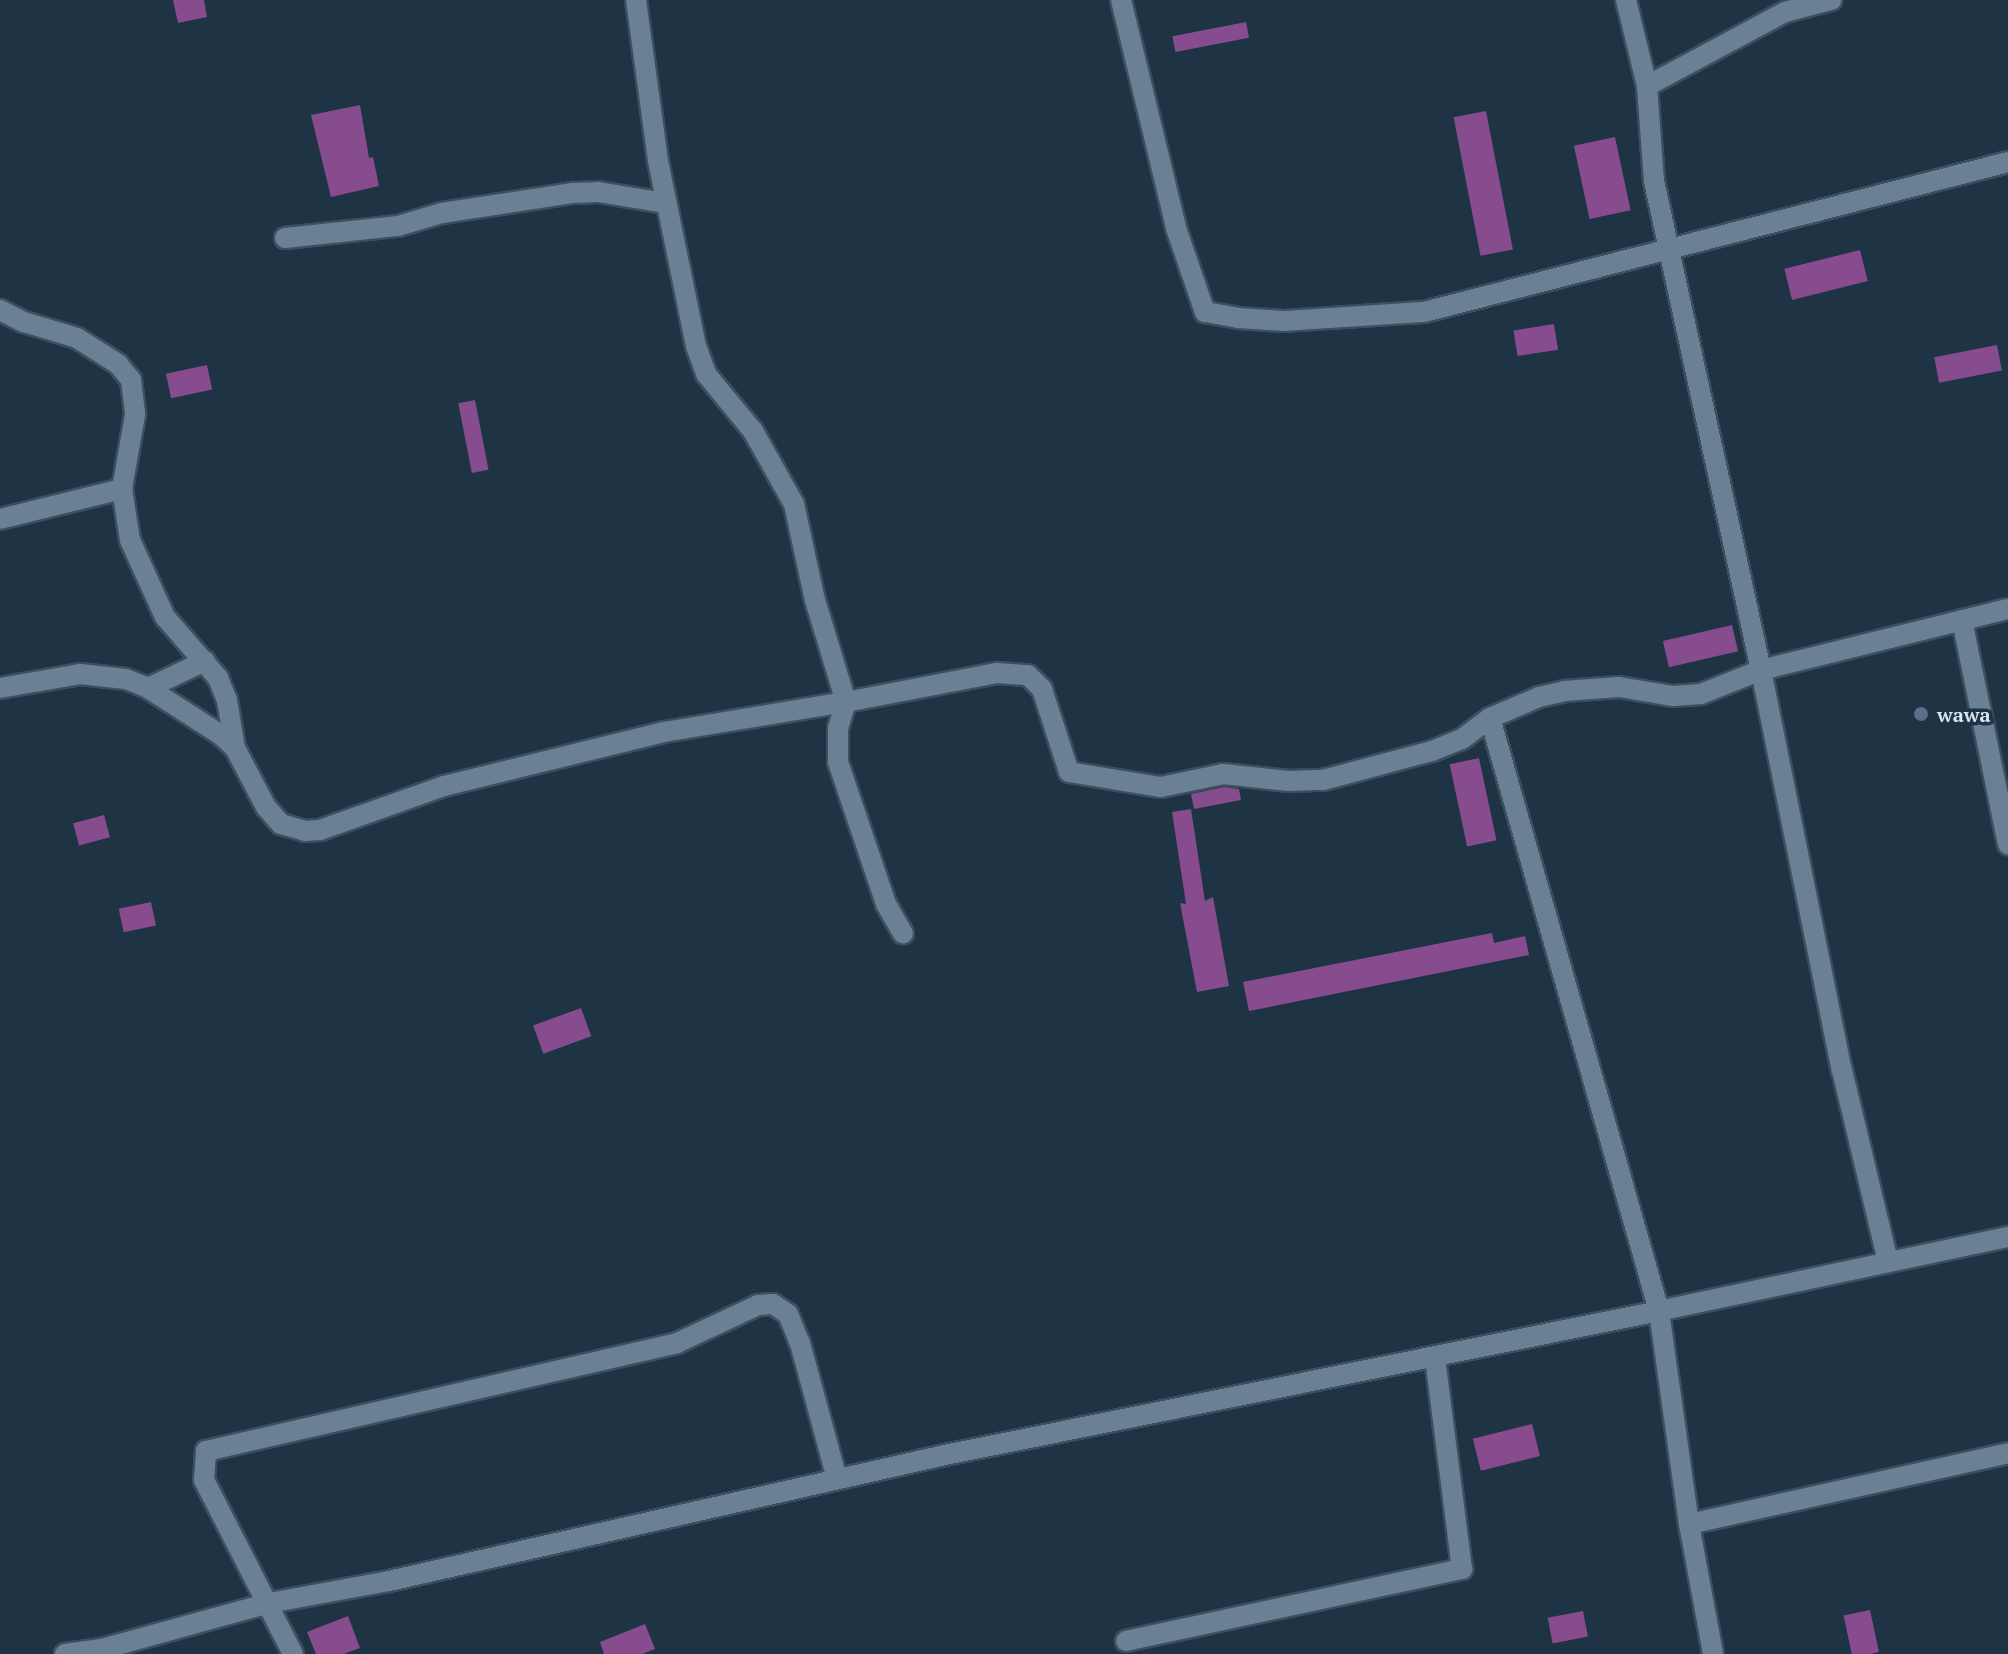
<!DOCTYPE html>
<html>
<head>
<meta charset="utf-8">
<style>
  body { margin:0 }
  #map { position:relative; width:2008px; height:1654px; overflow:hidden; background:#1e3344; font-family:"PT Serif",serif }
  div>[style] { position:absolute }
  .building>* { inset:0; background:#864c8d; transform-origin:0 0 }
  .roads { filter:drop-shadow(2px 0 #3d4f5e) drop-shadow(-2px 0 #3d4f5e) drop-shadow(0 2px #3d4f5e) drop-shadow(0 -2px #3d4f5e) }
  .minor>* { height:20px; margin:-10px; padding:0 10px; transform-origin:10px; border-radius:10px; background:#6a8195 }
  .dots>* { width:22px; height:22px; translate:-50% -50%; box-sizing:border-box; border:4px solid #1e3344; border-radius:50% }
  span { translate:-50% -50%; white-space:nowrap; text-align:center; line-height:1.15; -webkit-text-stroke:7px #1e3344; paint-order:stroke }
  .poi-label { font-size:20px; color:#dae7f2; font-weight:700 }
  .left { translate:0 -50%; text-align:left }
</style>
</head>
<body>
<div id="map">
  <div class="building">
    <div style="clip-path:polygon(173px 0,204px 0,207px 17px,178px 23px)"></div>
    <div style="left:1246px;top:22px;width:16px;height:75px;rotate:79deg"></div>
    <div style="clip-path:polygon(360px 105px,369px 158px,373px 157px,379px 186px,331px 197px,311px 115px)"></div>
    <div style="left:1486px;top:111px;width:141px;height:33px;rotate:79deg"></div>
    <div style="left:1615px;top:137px;width:75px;height:42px;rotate:78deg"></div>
    <div style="left:1860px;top:250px;width:32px;height:78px;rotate:76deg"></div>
    <div style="left:1554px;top:324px;width:26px;height:41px;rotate:81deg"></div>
    <div style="left:1997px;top:345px;width:26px;height:64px;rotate:79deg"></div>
    <div style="left:207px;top:365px;width:25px;height:42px;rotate:78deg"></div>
    <div style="left:475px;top:400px;width:71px;height:17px;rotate:79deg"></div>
    <div style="left:1732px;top:625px;width:27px;height:71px;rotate:77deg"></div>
    <div style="left:1479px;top:758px;width:84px;height:30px;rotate:78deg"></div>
    <div style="clip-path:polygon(1224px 787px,1239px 789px,1241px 800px,1194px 809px,1191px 794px)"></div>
    <div style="clip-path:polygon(1191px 809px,1205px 901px,1213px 897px,1229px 986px,1197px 992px,1180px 903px,1186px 904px,1172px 812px)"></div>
    <div style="left:104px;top:815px;width:23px;height:32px;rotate:75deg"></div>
    <div style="left:151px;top:902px;width:24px;height:33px;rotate:78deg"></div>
    <div style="clip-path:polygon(1492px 933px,1494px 943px,1525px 936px,1529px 955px,1249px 1011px,1243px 982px)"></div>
    <div style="left:581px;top:1008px;width:30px;height:51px;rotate:70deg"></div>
    <div style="left:1532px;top:1424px;width:33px;height:61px;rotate:76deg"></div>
    <div style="left:1870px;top:1610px;width:43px;height:27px;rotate:78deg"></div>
    <div style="left:1583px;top:1611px;width:26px;height:36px;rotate:79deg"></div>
    <div style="clip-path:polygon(348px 1616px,360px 1648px,344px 1654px,316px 1654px,307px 1632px)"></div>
    <div style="clip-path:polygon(645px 1624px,655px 1649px,642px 1654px,604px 1654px,600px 1642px)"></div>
  </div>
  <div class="roads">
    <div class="minor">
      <div style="left:636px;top:0;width:162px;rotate:82.2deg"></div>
      <div style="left:658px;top:161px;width:189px;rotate:78.4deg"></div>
      <div style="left:696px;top:346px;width:30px;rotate:70deg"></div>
      <div style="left:706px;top:374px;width:74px;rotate:50.5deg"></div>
      <div style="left:753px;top:431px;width:84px;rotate:60.7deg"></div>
      <div style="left:794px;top:504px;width:98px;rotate:77.7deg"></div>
      <div style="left:815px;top:600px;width:107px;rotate:73.1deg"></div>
      <div style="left:846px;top:702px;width:27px;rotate:107deg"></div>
      <div style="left:838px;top:728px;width:34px;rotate:90deg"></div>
      <div style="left:838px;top:762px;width:150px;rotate:71.3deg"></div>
      <div style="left:886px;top:904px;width:34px;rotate:60deg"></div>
      <div style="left:1121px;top:0;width:235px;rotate:76.4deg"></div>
      <div style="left:1176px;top:228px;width:89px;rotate:71deg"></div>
      <div style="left:1205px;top:312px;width:34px;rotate:10deg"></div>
      <div style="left:1238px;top:318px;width:46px;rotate:3.7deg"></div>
      <div style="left:1284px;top:321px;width:140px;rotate:-3.7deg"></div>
      <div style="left:1424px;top:312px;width:603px;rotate:-14.4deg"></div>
      <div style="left:1626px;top:0;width:89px;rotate:76.3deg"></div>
      <div style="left:1647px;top:86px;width:95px;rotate:85.8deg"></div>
      <div style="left:1654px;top:181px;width:501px;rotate:77.66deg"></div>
      <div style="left:1761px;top:670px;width:408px;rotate:78.6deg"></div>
      <div style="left:1842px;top:1070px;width:196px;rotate:76.5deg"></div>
      <div style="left:1647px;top:86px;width:157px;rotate:-28.2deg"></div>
      <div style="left:1785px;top:12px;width:48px;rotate:-14.6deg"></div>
      <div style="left:285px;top:238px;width:114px;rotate:-6.1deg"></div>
      <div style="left:398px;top:226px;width:46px;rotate:-16.5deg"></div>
      <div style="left:442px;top:213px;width:133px;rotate:-8.7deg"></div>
      <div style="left:573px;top:193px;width:25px;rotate:-2deg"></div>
      <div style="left:598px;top:192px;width:69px;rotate:9.2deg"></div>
      <div style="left:0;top:310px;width:27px;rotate:27deg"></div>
      <div style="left:24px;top:322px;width:55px;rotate:16.8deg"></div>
      <div style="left:77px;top:338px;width:49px;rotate:32.4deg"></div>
      <div style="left:118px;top:364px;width:21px;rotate:51deg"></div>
      <div style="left:131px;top:380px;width:35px;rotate:83deg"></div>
      <div style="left:135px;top:415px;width:75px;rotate:100deg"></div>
      <div style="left:122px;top:489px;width:52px;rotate:81.1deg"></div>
      <div style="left:130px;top:540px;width:85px;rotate:65.6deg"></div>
      <div style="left:165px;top:617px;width:81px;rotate:49deg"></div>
      <div style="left:218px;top:678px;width:24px;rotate:68deg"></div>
      <div style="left:227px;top:700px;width:49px;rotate:80.5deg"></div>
      <div style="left:0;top:519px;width:126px;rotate:-13.8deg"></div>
      <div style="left:1962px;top:620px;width:229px;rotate:78.4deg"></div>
      <div style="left:0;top:688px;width:81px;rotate:-9.9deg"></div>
      <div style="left:80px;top:674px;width:46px;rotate:6.2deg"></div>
      <div style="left:126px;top:679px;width:24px;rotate:22deg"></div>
      <div style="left:148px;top:688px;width:87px;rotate:32.8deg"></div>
      <div style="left:221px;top:735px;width:19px;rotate:43deg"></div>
      <div style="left:235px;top:748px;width:67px;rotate:62.3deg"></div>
      <div style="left:266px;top:807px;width:23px;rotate:49deg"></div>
      <div style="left:281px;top:824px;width:25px;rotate:16deg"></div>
      <div style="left:305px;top:831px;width:15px;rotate:-4deg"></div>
      <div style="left:320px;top:830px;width:132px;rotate:-19.5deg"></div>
      <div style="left:444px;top:786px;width:227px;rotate:-13.8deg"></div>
      <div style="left:664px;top:732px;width:184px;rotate:-9.4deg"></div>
      <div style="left:846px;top:702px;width:154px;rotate:-10.9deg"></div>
      <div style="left:997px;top:673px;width:31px;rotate:4deg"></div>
      <div style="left:1028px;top:675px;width:20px;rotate:45deg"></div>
      <div style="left:1042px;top:689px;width:87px;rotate:72deg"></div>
      <div style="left:1069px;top:772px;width:93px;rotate:9.3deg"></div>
      <div style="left:1161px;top:787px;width:63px;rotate:-11.8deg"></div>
      <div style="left:1223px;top:774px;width:66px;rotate:6.1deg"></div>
      <div style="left:1289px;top:781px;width:34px;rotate:-2deg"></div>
      <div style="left:1323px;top:780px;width:113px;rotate:-14.9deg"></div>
      <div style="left:1432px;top:751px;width:32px;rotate:-22deg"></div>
      <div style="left:1462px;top:739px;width:35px;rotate:-37deg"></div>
      <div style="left:1490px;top:718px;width:53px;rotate:-23.2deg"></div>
      <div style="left:1539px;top:697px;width:26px;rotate:-13deg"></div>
      <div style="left:1564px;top:691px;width:55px;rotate:-4.2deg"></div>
      <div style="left:1619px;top:687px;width:55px;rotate:9.5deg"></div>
      <div style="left:1673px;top:696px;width:28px;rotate:-4deg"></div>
      <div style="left:1701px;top:694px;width:65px;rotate:-21.8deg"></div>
      <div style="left:1761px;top:670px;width:254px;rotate:-13.9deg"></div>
      <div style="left:148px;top:688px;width:63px;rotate:-25.3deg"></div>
      <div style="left:1490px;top:718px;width:617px;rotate:74.09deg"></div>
      <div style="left:1659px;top:1311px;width:215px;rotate:82deg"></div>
      <div style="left:1689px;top:1524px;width:132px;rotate:79.5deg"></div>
      <div style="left:1689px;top:1524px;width:327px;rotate:-12.5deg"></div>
      <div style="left:1126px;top:1641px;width:344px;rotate:-12.1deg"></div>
      <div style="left:1462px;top:1569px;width:214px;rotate:-97.3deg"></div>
      <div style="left:65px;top:1654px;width:37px;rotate:-8deg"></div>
      <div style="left:102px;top:1649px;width:173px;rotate:-15.4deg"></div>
      <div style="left:269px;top:1603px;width:122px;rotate:-10.4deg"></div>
      <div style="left:389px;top:1581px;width:570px;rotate:-12.77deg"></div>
      <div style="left:945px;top:1455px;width:728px;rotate:-11.4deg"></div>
      <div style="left:1659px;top:1311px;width:357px;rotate:-12deg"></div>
      <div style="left:293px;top:1654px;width:195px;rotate:-117.1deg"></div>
      <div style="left:204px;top:1480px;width:29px;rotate:-86deg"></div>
      <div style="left:206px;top:1451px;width:483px;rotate:-12.9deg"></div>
      <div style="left:677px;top:1343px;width:89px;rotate:-25.1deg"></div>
      <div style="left:758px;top:1305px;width:15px;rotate:-4deg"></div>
      <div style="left:773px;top:1304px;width:18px;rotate:34deg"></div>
      <div style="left:788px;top:1314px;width:31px;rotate:68deg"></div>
      <div style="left:800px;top:1343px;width:141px;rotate:74.8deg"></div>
    </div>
  </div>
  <div class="dots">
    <div style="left:1921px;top:714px;background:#5c6f8a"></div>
  </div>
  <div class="poi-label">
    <span class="left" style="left:1937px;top:714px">wawa</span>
  </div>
</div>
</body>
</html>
